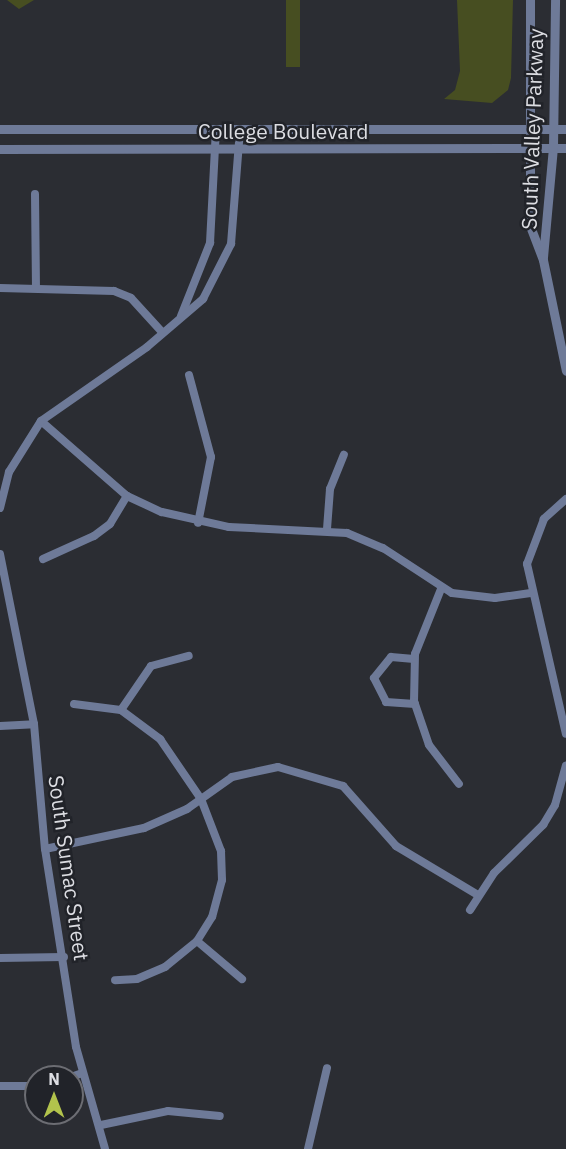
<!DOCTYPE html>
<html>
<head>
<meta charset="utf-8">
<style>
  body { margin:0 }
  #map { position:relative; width:566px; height:1149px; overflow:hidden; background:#2b2d33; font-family:"IBM Plex Sans",sans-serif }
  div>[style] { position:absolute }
  .green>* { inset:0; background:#474e21; transform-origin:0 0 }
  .minor>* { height:8px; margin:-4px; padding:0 4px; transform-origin:4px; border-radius:4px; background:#6e7a98 }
  .tertiary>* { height:9px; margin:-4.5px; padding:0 4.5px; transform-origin:4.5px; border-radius:4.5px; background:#6e7a98 }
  span { translate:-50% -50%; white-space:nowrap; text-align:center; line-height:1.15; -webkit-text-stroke:5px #212329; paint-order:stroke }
  .street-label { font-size:21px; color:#dcdde2 }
  .north { position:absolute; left:24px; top:1065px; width:60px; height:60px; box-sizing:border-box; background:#212329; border:2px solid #6c6d73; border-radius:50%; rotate:0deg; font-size:16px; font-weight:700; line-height:24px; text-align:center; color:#dcdde2 }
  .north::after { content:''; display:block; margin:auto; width:21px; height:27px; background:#b2c34c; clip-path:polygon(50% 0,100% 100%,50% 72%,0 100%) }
</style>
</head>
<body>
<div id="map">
  <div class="green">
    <div style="clip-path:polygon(7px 0,34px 0,19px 9px)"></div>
    <div style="left:286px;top:0;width:14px;height:67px"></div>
    <div style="clip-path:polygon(457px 0,513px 0,511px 78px,508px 90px,492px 103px,444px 99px,455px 90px,460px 71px)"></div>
  </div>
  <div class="minor">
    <div style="left:35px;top:194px;width:94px;rotate:89.4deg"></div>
    <div style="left:0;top:288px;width:114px;rotate:1.5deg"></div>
    <div style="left:114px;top:291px;width:18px;rotate:22deg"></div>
    <div style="left:131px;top:298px;width:47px;rotate:47.6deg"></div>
    <div style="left:181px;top:316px;width:79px;rotate:-68.3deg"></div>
    <div style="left:210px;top:243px;width:113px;rotate:-87deg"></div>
    <div style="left:189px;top:375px;width:85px;rotate:75deg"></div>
    <div style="left:211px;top:457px;width:67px;rotate:101.1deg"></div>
    <div style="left:41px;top:421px;width:114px;rotate:41.1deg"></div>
    <div style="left:127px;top:496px;width:38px;rotate:25deg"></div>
    <div style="left:162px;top:512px;width:69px;rotate:12.6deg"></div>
    <div style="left:229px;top:527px;width:118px;rotate:2.9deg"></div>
    <div style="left:347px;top:533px;width:39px;rotate:23deg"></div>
    <div style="left:383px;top:548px;width:82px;rotate:33.1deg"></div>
    <div style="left:452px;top:593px;width:43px;rotate:6.6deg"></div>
    <div style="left:495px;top:598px;width:36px;rotate:-8deg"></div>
    <div style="left:566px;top:499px;width:30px;rotate:138deg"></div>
    <div style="left:544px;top:519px;width:48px;rotate:110.7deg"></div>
    <div style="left:527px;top:564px;width:174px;rotate:77.1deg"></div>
    <div style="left:0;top:508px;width:37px;rotate:-76deg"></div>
    <div style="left:9px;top:472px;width:60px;rotate:-57.9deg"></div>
    <div style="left:41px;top:421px;width:129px;rotate:-34.9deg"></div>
    <div style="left:147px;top:347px;width:74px;rotate:-40.6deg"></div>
    <div style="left:203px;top:299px;width:62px;rotate:-63deg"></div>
    <div style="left:231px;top:244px;width:114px;rotate:-85.5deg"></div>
    <div style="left:327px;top:529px;width:40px;rotate:-85.7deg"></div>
    <div style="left:330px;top:489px;width:37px;rotate:-68deg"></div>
    <div style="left:0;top:554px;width:173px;rotate:78.7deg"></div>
    <div style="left:34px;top:724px;width:125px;rotate:85deg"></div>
    <div style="left:45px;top:849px;width:200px;rotate:81.1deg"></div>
    <div style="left:76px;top:1047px;width:106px;rotate:74.1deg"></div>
    <div style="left:43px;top:559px;width:56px;rotate:-24.3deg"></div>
    <div style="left:94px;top:536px;width:20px;rotate:-37deg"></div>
    <div style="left:110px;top:524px;width:33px;rotate:-59deg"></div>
    <div style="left:441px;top:589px;width:70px;rotate:111.8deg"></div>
    <div style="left:415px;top:654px;width:47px;rotate:91.2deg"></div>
    <div style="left:414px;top:701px;width:46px;rotate:71.2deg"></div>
    <div style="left:429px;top:745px;width:49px;rotate:52.4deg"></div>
    <div style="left:414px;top:659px;width:23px;rotate:-175deg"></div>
    <div style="left:391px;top:657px;width:27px;rotate:129deg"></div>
    <div style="left:374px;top:678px;width:27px;rotate:63deg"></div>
    <div style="left:386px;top:702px;width:29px;rotate:4deg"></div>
    <div style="left:74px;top:704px;width:47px;rotate:7.3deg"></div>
    <div style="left:121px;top:710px;width:49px;rotate:36.6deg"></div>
    <div style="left:160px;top:739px;width:73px;rotate:55.7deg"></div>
    <div style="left:201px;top:799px;width:56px;rotate:69deg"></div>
    <div style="left:221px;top:851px;width:29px;rotate:88deg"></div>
    <div style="left:222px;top:880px;width:38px;rotate:105deg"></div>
    <div style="left:212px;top:917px;width:28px;rotate:122deg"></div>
    <div style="left:197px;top:941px;width:41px;rotate:140.9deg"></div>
    <div style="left:165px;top:967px;width:30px;rotate:157deg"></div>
    <div style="left:137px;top:979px;width:22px;rotate:177deg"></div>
    <div style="left:121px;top:710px;width:53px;rotate:-55.7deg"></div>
    <div style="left:151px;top:666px;width:39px;rotate:-15deg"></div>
    <div style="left:0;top:726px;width:34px;rotate:-3deg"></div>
    <div style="left:45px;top:849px;width:101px;rotate:-12deg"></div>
    <div style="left:144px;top:828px;width:47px;rotate:-23.8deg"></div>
    <div style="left:187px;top:809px;width:55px;rotate:-35.4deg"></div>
    <div style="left:232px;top:777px;width:47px;rotate:-12.3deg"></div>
    <div style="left:278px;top:767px;width:68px;rotate:16.3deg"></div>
    <div style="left:343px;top:786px;width:80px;rotate:48.5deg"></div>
    <div style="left:396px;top:846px;width:96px;rotate:30.9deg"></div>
    <div style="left:470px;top:910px;width:44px;rotate:-57deg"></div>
    <div style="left:494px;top:873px;width:69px;rotate:-44.4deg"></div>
    <div style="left:543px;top:825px;width:23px;rotate:-59deg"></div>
    <div style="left:555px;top:805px;width:41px;rotate:-74.6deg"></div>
    <div style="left:197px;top:941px;width:59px;rotate:40.2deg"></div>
    <div style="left:0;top:958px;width:64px;rotate:-0.9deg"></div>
    <div style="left:71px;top:1077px;width:12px;rotate:-20deg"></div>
    <div style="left:0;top:1086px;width:36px"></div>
    <div style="left:101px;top:1125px;width:68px;rotate:-11.8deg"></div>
    <div style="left:168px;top:1111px;width:52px;rotate:5.5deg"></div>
    <div style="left:308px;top:1149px;width:83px;rotate:-76.8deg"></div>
  </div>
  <div class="tertiary">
    <div style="left:530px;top:0;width:226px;rotate:90deg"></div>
    <div style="left:530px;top:226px;width:36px;rotate:69deg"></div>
    <div style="left:543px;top:260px;width:113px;rotate:78.3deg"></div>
    <div style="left:0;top:129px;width:566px"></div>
    <div style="left:0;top:149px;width:566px;rotate:-0.1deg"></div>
    <div style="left:543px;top:257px;width:109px;rotate:-84.8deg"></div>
    <div style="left:553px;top:148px;width:148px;rotate:-89.2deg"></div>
  </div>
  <div class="street-label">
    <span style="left:532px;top:129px;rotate:-88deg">South Valley Parkway</span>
    <span style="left:283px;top:131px">College Boulevard</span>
    <span style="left:69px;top:868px;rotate:82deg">South Sumac Street</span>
  </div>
  <div class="north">N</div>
</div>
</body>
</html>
